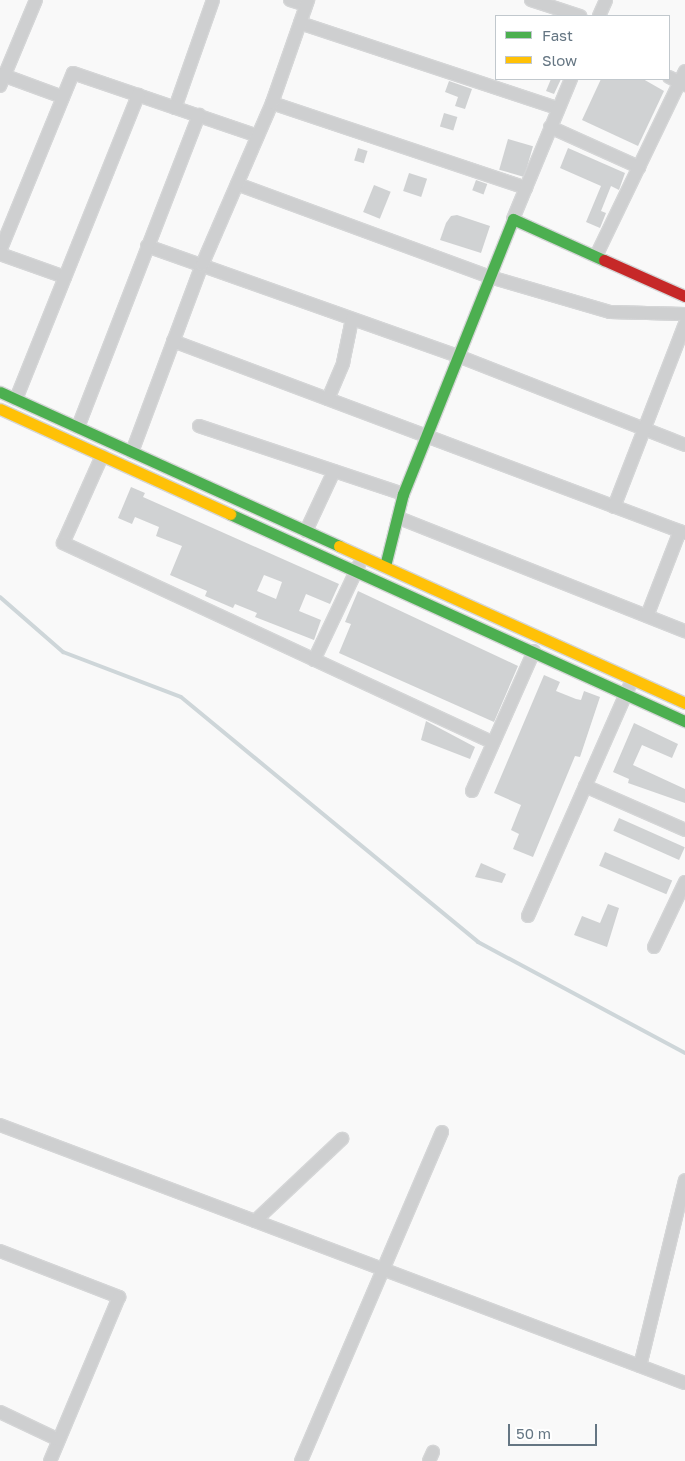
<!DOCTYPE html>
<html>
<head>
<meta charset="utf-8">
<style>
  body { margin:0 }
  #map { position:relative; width:685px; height:1461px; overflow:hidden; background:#f9f9f9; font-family:"Golos Text",sans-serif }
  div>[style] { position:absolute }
  .stream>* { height:4px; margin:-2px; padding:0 2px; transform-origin:2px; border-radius:2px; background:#ced6d9 }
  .building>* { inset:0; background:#d0d2d3; transform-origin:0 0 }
  .roads { filter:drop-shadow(1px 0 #d5d6d7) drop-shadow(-1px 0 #d5d6d7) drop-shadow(0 1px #d5d6d7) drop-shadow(0 -1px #d5d6d7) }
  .street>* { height:12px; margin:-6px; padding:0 6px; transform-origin:6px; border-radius:6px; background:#cecfd0 }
  .fast>* { height:11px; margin:-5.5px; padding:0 5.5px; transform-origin:5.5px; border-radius:5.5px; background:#4caf50 }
  .slow>* { height:11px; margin:-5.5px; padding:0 5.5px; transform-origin:5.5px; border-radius:5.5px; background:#ffc107 }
  .jam>* { height:11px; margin:-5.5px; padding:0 5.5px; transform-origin:5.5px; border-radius:5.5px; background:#c62828 }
  span { translate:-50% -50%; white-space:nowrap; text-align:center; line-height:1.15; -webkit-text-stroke:5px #fff; paint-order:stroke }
  .legend { position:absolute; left:495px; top:15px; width:175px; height:65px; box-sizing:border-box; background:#fff; border:1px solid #c1c8cd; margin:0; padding:6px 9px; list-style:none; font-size:15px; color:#657683 }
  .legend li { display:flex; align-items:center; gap:10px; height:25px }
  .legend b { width:25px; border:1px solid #c1c8cd }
  .scale { position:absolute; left:508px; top:1424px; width:89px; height:22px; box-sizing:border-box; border:2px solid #657683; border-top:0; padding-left:6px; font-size:15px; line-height:18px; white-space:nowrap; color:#657683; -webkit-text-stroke:4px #fff; paint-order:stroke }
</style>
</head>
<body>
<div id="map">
  <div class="stream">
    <div style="left:0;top:597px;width:84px;rotate:41.1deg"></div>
    <div style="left:63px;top:652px;width:126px;rotate:20.9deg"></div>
    <div style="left:181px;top:697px;width:385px;rotate:39.5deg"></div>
    <div style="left:478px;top:942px;width:235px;rotate:28.2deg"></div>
  </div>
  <div class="building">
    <div style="clip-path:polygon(551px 79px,561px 79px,554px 94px,546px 91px)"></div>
    <div style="clip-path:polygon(601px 79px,643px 79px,664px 91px,638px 146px,582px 120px)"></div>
    <div style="clip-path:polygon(449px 81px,472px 89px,465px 109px,455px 106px,458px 97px,445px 92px)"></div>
    <div style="left:444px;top:113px;width:14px;height:14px;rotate:17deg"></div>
    <div style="left:508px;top:139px;width:26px;height:32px;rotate:16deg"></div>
    <div style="left:358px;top:148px;width:10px;height:13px;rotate:17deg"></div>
    <div style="clip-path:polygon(568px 148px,625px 173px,619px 190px,611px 186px,601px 211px,606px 213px,600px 228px,586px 222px,601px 186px,560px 168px)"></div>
    <div style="left:409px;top:173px;width:19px;height:19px;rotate:18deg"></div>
    <div style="left:476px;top:180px;width:12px;height:11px;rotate:20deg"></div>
    <div style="left:374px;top:185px;width:18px;height:29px;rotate:22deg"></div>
    <div style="clip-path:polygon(457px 215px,490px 226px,481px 253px,440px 240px,446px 223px,451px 216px)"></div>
    <div style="clip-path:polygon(evenodd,131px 487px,145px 493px,143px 497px,339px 584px,330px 604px,306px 594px,299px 611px,321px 620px,314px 640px,255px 617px,257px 613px,235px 604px,233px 608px,205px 596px,207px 591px,170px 575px,182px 546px,156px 536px,159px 527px,135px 517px,132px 524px,118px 518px,131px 487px,264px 575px,282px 582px,276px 599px,257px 591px,264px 575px)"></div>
    <div style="clip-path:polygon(358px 591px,518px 666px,494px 722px,339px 653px,351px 624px,345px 622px)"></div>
    <div style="clip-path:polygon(544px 675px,560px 682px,556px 691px,576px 699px,581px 700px,584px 691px,600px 697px,580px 757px,575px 756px,533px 857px,513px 849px,519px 834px,511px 830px,521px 805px,494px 793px)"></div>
    <div style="clip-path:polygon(426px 721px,475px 747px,470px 759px,421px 740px)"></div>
    <div style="clip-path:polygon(634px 723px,678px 744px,672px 758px,642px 745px,633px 765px,685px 789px,685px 803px,628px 783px,629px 779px,613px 772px)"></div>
    <div style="left:619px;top:818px;width:72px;height:14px;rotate:24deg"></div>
    <div style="left:605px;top:852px;width:73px;height:15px;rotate:23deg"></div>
    <div style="clip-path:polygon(481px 863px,506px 874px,502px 883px,475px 877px)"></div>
    <div style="clip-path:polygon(608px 904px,619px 908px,607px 947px,574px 935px,582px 916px,600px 923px)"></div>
  </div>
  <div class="roads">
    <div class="street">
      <div style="left:290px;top:0;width:17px;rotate:17deg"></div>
      <div style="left:531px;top:0;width:52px;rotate:18.1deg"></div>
      <div style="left:599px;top:16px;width:17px;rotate:-66deg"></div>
      <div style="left:300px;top:23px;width:271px;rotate:18.3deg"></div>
      <div style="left:0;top:74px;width:67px;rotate:20.1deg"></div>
      <div style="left:669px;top:77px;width:18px;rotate:27deg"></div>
      <div style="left:0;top:86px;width:93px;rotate:-67.3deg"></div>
      <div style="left:272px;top:103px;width:268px;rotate:18.5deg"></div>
      <div style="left:175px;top:108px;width:114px;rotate:-70.6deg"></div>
      <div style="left:550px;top:127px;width:98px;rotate:24.2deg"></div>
      <div style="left:237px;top:184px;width:270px;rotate:20.2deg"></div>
      <div style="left:490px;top:277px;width:125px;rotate:16.3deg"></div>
      <div style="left:610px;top:312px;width:75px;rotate:1.5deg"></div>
      <div style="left:513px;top:219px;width:152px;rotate:-67.5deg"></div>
      <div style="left:147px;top:246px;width:330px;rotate:19.5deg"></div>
      <div style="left:458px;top:356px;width:244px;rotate:21.4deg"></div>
      <div style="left:0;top:251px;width:192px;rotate:-67.7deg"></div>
      <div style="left:73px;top:73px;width:195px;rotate:18.8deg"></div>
      <div style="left:0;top:254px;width:69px;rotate:19.5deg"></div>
      <div style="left:596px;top:256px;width:205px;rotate:-64.3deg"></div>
      <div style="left:173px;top:341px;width:547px;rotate:20.56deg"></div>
      <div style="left:16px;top:399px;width:328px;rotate:-68.1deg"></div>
      <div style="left:328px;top:399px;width:39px;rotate:-67deg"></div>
      <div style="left:343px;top:363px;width:45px;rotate:-78.4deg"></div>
      <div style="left:199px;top:426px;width:215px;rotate:18.4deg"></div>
      <div style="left:78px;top:427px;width:335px;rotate:-68.8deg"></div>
      <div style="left:132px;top:452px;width:200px;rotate:-69.5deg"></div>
      <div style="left:202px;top:265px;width:176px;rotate:-66.6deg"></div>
      <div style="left:272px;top:103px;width:109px;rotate:-70.7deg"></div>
      <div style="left:102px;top:456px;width:95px;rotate:114.1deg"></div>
      <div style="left:63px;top:543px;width:474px;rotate:24.9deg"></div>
      <div style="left:614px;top:507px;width:196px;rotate:-68.8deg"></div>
      <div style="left:399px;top:518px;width:308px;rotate:21.6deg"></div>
      <div style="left:306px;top:531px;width:66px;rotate:-65deg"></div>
      <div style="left:647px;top:616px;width:91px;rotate:-68.8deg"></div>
      <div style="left:314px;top:660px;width:105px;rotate:-64.7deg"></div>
      <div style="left:585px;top:786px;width:109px;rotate:23.7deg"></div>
      <div style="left:472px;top:791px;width:153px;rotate:-66.1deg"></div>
      <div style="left:528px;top:916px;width:250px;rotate:-66.2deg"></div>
      <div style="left:654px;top:947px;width:72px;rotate:-64.5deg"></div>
      <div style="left:0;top:1125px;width:732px;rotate:20.64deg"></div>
      <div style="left:255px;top:1221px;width:120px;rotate:-43.3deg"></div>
      <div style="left:0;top:1251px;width:128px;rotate:21.1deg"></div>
      <div style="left:119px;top:1297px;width:178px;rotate:112.8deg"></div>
      <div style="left:640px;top:1366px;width:191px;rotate:-76.4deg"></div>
      <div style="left:0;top:1412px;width:65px;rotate:25.4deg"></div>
      <div style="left:301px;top:1461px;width:358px;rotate:-66.8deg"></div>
      <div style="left:429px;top:1461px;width:10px;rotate:-66deg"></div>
    </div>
    <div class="fast">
      <div style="left:0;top:392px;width:372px;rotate:24.4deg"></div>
      <div style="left:230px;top:514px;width:500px;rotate:24.5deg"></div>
      <div style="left:385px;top:566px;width:74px;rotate:-76deg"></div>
      <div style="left:403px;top:494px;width:296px;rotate:-68.2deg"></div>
      <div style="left:513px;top:219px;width:100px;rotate:24.3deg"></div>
    </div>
    <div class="slow">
      <div style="left:0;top:409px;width:253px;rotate:24.5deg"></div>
      <div style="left:339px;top:546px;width:380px;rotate:24.4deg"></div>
    </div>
    <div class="jam">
      <div style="left:604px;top:260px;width:89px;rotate:24deg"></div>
    </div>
  </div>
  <ul class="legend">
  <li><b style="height:6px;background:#4caf50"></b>Fast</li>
  <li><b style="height:6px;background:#ffc107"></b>Slow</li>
  </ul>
  <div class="scale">50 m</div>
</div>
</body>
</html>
